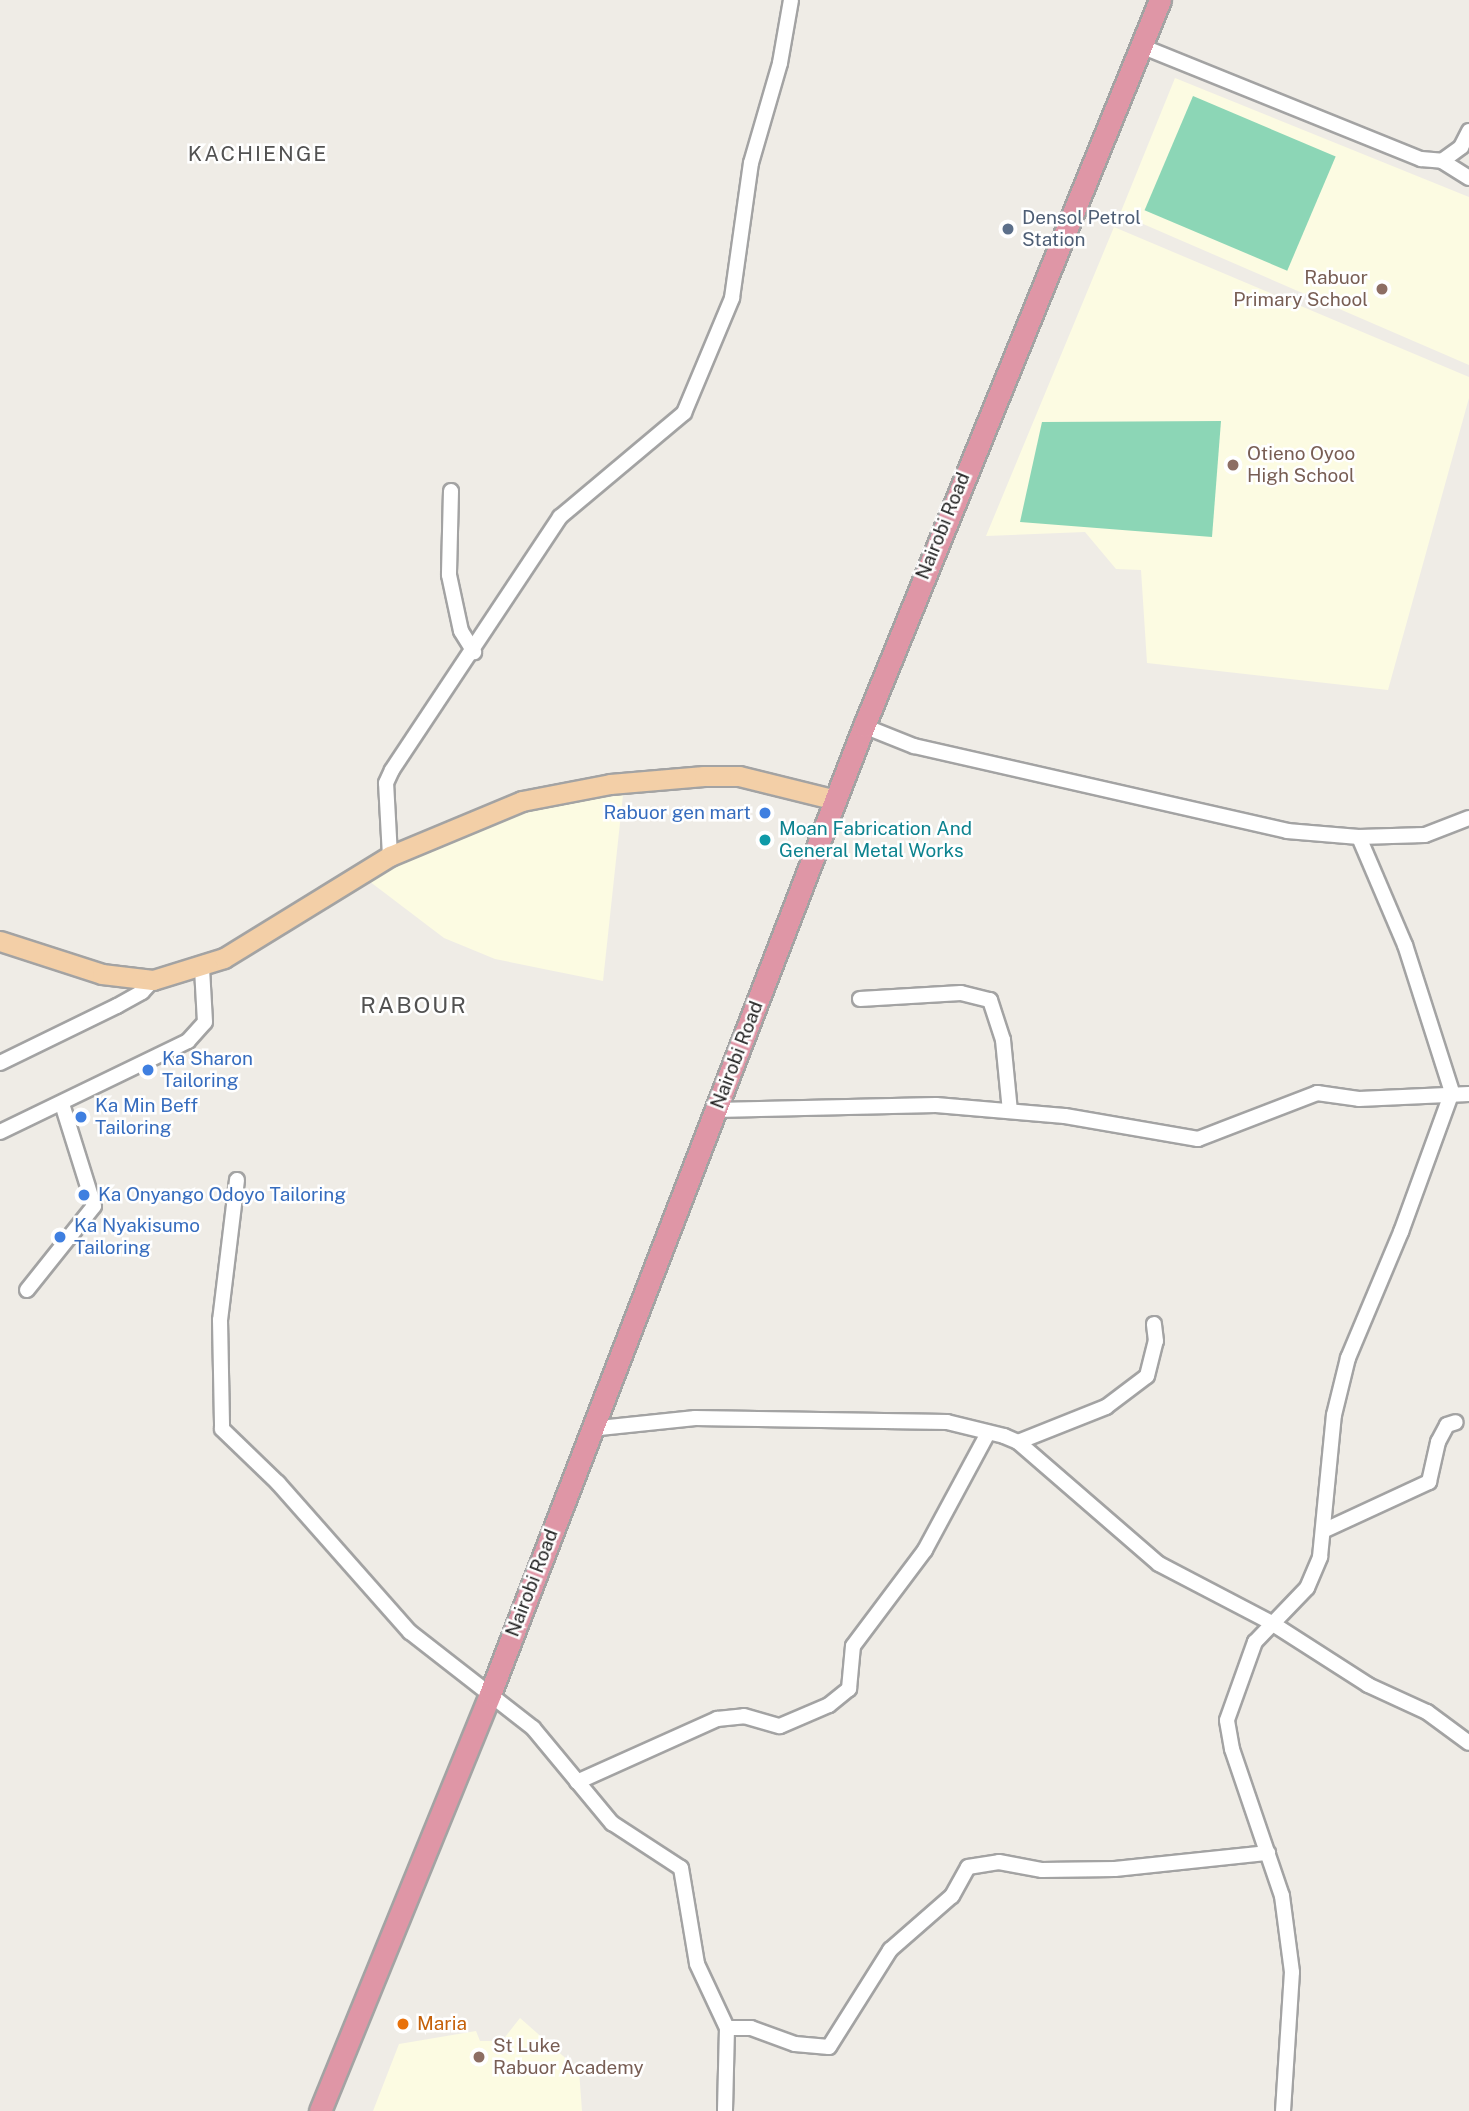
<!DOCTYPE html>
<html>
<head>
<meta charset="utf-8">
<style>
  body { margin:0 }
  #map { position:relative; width:1469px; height:2111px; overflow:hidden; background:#efece6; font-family:"Public Sans",sans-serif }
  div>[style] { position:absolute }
  .education>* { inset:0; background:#fcfbe2 }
  .pitch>* { inset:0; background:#8cd6b6; transform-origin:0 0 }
  .roads { filter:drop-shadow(2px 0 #a3a3a3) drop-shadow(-2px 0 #a3a3a3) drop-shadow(0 2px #a3a3a3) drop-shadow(0 -2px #a3a3a3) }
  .minor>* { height:14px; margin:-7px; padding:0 7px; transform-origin:7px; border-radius:7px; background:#fff }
  .major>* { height:19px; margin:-9.5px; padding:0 9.5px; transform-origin:9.5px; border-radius:9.5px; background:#f3cfa7 }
  .highway>* { height:21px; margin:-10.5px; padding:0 10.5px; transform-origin:10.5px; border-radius:10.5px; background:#df96a6 }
  .dots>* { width:19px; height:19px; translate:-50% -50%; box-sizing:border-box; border:4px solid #fff; border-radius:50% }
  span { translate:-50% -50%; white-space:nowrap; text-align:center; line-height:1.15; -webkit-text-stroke:5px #fff; paint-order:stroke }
  .service-label { font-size:19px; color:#4e5e75 }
  .left { translate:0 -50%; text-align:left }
  .education-label { font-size:19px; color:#785e54 }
  .right { translate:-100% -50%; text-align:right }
  .street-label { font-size:19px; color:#1f1f1f }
  .shop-label { font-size:19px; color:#366cbe }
  .culture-label { font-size:19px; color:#0d838f }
  .food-label { font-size:19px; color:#c56008 }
  .neighbourhood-label { font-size:21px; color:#525252; letter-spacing:2px }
  .quarter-label { font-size:23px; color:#525252; letter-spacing:2px }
</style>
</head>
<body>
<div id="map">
  <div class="education">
    <div style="clip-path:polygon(1175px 78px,1469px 197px,1469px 365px,1120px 214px)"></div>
    <div style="clip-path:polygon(1114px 227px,1469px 377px,1469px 398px,1388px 690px,1147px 663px,1141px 570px,1116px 569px,1085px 532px,986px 536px)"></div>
    <div style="clip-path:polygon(623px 795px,603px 981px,495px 959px,444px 938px,369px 881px,425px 850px,515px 811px)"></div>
    <div style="clip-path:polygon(520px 2018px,579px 2070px,582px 2111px,373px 2111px,399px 2044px,476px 2031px,480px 2041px,502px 2041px)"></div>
  </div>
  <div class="pitch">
    <div style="left:1193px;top:96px;width:155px;height:124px;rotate:23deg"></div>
    <div style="clip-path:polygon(1221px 421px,1212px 537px,1020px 522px,1042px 422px)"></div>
  </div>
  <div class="roads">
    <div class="minor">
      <div style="left:1141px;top:46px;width:302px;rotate:22deg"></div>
      <div style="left:1421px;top:159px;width:21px;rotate:5deg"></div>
      <div style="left:1442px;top:161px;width:24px;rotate:-36deg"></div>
      <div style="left:1461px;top:147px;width:18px;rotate:-63deg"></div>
      <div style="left:1442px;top:161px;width:32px;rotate:32deg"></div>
      <div style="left:451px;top:491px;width:84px;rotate:91.4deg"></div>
      <div style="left:449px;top:575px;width:57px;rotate:77.9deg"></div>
      <div style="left:461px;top:631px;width:25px;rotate:58deg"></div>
      <div style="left:864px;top:726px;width:54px;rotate:21.8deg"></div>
      <div style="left:914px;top:746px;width:383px;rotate:12.8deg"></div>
      <div style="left:1287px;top:831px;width:72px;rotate:4.8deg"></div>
      <div style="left:1359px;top:837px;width:66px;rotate:-1.7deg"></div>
      <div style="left:1425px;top:835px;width:47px;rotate:-21.1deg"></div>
      <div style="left:390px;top:856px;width:73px;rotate:-93.1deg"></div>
      <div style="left:386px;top:783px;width:14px;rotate:-65deg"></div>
      <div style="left:392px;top:770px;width:304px;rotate:-56.4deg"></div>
      <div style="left:560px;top:517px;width:162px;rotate:-40deg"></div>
      <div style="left:684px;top:413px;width:125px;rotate:-67.3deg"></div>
      <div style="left:732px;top:298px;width:136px;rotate:-82deg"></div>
      <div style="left:751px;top:163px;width:104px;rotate:-73.8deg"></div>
      <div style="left:780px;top:63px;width:64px;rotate:-80.1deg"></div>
      <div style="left:860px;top:999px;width:101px;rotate:-3.4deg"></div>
      <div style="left:961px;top:993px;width:30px;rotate:14deg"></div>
      <div style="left:990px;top:1000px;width:42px;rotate:72deg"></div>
      <div style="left:1003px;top:1040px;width:71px;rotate:84.4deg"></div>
      <div style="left:0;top:1063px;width:130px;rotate:-26deg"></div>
      <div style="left:117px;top:1006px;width:29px;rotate:-29deg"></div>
      <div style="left:142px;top:992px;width:16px;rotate:-47deg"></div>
      <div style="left:716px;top:1110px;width:220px;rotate:-1.3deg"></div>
      <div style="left:936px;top:1105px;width:129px;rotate:4.9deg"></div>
      <div style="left:1065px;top:1116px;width:135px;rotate:9.8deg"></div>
      <div style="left:1198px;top:1139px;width:128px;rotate:-21.1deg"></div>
      <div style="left:1317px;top:1093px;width:42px;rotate:8.1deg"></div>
      <div style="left:1359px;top:1099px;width:110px;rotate:-2.6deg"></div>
      <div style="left:0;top:1132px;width:209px;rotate:-25.8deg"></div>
      <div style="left:188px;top:1041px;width:25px;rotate:-48deg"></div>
      <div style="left:205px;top:1022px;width:54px;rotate:-93.2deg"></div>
      <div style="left:237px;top:1180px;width:141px;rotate:96.9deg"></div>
      <div style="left:220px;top:1320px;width:109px;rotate:88.9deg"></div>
      <div style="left:222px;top:1429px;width:78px;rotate:44deg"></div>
      <div style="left:278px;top:1483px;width:199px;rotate:48.5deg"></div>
      <div style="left:410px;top:1632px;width:156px;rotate:38deg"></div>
      <div style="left:533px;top:1728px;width:124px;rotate:50.3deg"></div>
      <div style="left:612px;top:1823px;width:82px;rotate:33.1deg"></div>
      <div style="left:681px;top:1868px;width:97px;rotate:80.5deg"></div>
      <div style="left:697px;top:1964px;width:71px;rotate:64.9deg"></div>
      <div style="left:727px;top:2028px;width:83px;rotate:91.4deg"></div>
      <div style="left:27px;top:1290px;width:107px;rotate:-51.4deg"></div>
      <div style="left:94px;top:1206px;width:107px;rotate:-107.4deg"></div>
      <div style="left:590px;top:1429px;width:106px;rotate:-6deg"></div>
      <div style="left:695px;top:1418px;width:252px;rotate:0.9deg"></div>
      <div style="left:947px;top:1422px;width:59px;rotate:13.8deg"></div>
      <div style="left:1004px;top:1436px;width:15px;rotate:23deg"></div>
      <div style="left:1018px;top:1442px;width:186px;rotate:40.9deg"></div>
      <div style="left:1159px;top:1564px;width:125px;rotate:27.6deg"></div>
      <div style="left:1270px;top:1622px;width:117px;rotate:32.7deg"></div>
      <div style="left:1368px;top:1685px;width:65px;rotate:24.6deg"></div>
      <div style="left:1427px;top:1712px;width:52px;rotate:36.4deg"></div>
      <div style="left:1018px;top:1442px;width:95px;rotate:-21.7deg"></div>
      <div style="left:1106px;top:1407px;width:51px;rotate:-37.1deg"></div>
      <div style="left:1147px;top:1376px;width:36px;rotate:-76deg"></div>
      <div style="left:1156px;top:1341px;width:17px;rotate:-97deg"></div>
      <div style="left:1323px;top:1531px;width:117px;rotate:-24.8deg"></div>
      <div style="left:1429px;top:1482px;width:41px;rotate:-77.3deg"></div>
      <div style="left:1438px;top:1442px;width:19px;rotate:-62deg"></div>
      <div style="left:1447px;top:1425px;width:9px;rotate:-18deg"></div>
      <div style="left:577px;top:1782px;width:154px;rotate:-24.2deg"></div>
      <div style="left:717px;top:1719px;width:27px;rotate:-6deg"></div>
      <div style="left:744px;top:1716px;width:37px;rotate:16deg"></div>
      <div style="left:780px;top:1726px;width:53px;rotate:-23.2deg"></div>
      <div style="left:829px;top:1705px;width:26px;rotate:-39deg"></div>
      <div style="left:849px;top:1689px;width:43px;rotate:-84.7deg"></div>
      <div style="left:853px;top:1646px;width:120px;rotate:-53.1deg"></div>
      <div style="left:925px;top:1550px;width:133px;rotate:-61.7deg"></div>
      <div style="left:727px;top:2028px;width:24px"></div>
      <div style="left:751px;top:2028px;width:47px;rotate:20deg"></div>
      <div style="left:795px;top:2044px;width:34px;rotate:5deg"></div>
      <div style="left:829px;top:2047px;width:115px;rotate:-57.8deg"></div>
      <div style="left:890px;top:1950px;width:82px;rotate:-41.1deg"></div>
      <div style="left:952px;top:1896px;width:33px;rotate:-61deg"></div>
      <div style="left:968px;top:1867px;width:31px;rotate:-9deg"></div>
      <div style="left:999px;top:1862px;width:44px;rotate:10.5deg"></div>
      <div style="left:1042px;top:1870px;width:73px;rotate:-0.8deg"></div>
      <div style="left:1115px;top:1869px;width:154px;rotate:-6deg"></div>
      <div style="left:1283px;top:2111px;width:139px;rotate:-86.3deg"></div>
      <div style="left:1292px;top:1972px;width:77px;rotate:-97.5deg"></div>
      <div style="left:1282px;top:1896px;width:155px;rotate:-108.8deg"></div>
      <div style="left:1232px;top:1749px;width:29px;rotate:-100deg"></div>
      <div style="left:1227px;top:1720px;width:83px;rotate:-70.3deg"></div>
      <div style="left:1255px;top:1642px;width:75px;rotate:-46.1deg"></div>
      <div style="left:1307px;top:1588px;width:34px;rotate:-67deg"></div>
      <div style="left:1320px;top:1557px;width:143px;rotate:-84.4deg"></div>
      <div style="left:1334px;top:1415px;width:59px;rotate:-76.2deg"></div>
      <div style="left:1348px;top:1358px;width:137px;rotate:-67.2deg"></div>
      <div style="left:1401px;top:1232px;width:149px;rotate:-70deg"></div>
      <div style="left:1452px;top:1092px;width:154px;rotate:-107.7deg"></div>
      <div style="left:1405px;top:945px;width:117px;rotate:-113.1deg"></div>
    </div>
    <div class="major">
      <div style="left:0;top:941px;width:107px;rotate:17.9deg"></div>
      <div style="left:102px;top:974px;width:51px;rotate:6.7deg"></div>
      <div style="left:153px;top:980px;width:74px;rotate:-17.2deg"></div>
      <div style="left:224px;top:958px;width:195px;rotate:-31.6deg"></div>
      <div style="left:390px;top:856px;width:143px;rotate:-22.6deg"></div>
      <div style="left:522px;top:801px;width:90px;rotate:-10.9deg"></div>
      <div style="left:610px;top:784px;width:94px;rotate:-4.9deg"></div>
      <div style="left:704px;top:776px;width:35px"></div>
      <div style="left:739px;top:776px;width:100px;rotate:13.9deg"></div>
    </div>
    <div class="highway">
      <div style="left:320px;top:2111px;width:450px;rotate:-67.8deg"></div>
      <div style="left:490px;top:1694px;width:1038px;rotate:-68.88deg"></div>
      <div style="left:864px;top:726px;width:784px;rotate:-67.82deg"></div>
    </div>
  </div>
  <div class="dots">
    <div style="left:1008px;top:229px;background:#5c6f8a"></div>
    <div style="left:1382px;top:289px;background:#8d6e63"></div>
    <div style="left:1233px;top:465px;background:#8d6e63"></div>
    <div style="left:765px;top:813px;background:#3f7fe0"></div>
    <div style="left:765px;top:840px;background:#0f9aa8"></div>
    <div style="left:148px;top:1070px;background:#3f7fe0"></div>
    <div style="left:81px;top:1117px;background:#3f7fe0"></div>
    <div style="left:84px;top:1195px;background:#3f7fe0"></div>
    <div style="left:60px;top:1237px;background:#3f7fe0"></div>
    <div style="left:403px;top:2024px;background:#e8710a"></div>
    <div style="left:479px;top:2057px;background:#8d6e63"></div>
  </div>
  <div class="service-label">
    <span class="left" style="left:1022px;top:229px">Densol Petrol<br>Station</span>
  </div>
  <div class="education-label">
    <span class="right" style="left:1368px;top:289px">Rabuor<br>Primary School</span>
    <span class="left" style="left:1247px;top:465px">Otieno Oyoo<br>High School</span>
    <span class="left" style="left:493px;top:2057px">St Luke<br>Rabuor Academy</span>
  </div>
  <div class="street-label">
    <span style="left:943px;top:526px;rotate:-68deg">Nairobi Road</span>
    <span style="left:737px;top:1055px;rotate:-69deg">Nairobi Road</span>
    <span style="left:532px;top:1583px;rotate:-69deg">Nairobi Road</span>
  </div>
  <div class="shop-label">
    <span class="right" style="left:751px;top:813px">Rabuor gen mart</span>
    <span class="left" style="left:162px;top:1070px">Ka Sharon<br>Tailoring</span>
    <span class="left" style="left:95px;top:1117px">Ka Min Beff<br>Tailoring</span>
    <span class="left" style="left:98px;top:1195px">Ka Onyango Odoyo Tailoring</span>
    <span class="left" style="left:74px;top:1237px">Ka Nyakisumo<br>Tailoring</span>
  </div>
  <div class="culture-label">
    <span class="left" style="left:779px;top:840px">Moan Fabrication And<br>General Metal Works</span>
  </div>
  <div class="food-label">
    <span class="left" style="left:417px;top:2024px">Maria</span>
  </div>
  <div class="neighbourhood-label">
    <span style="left:258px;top:154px">KACHIENGE</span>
  </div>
  <div class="quarter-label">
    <span style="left:414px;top:1005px">RABOUR</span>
  </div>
</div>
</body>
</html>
